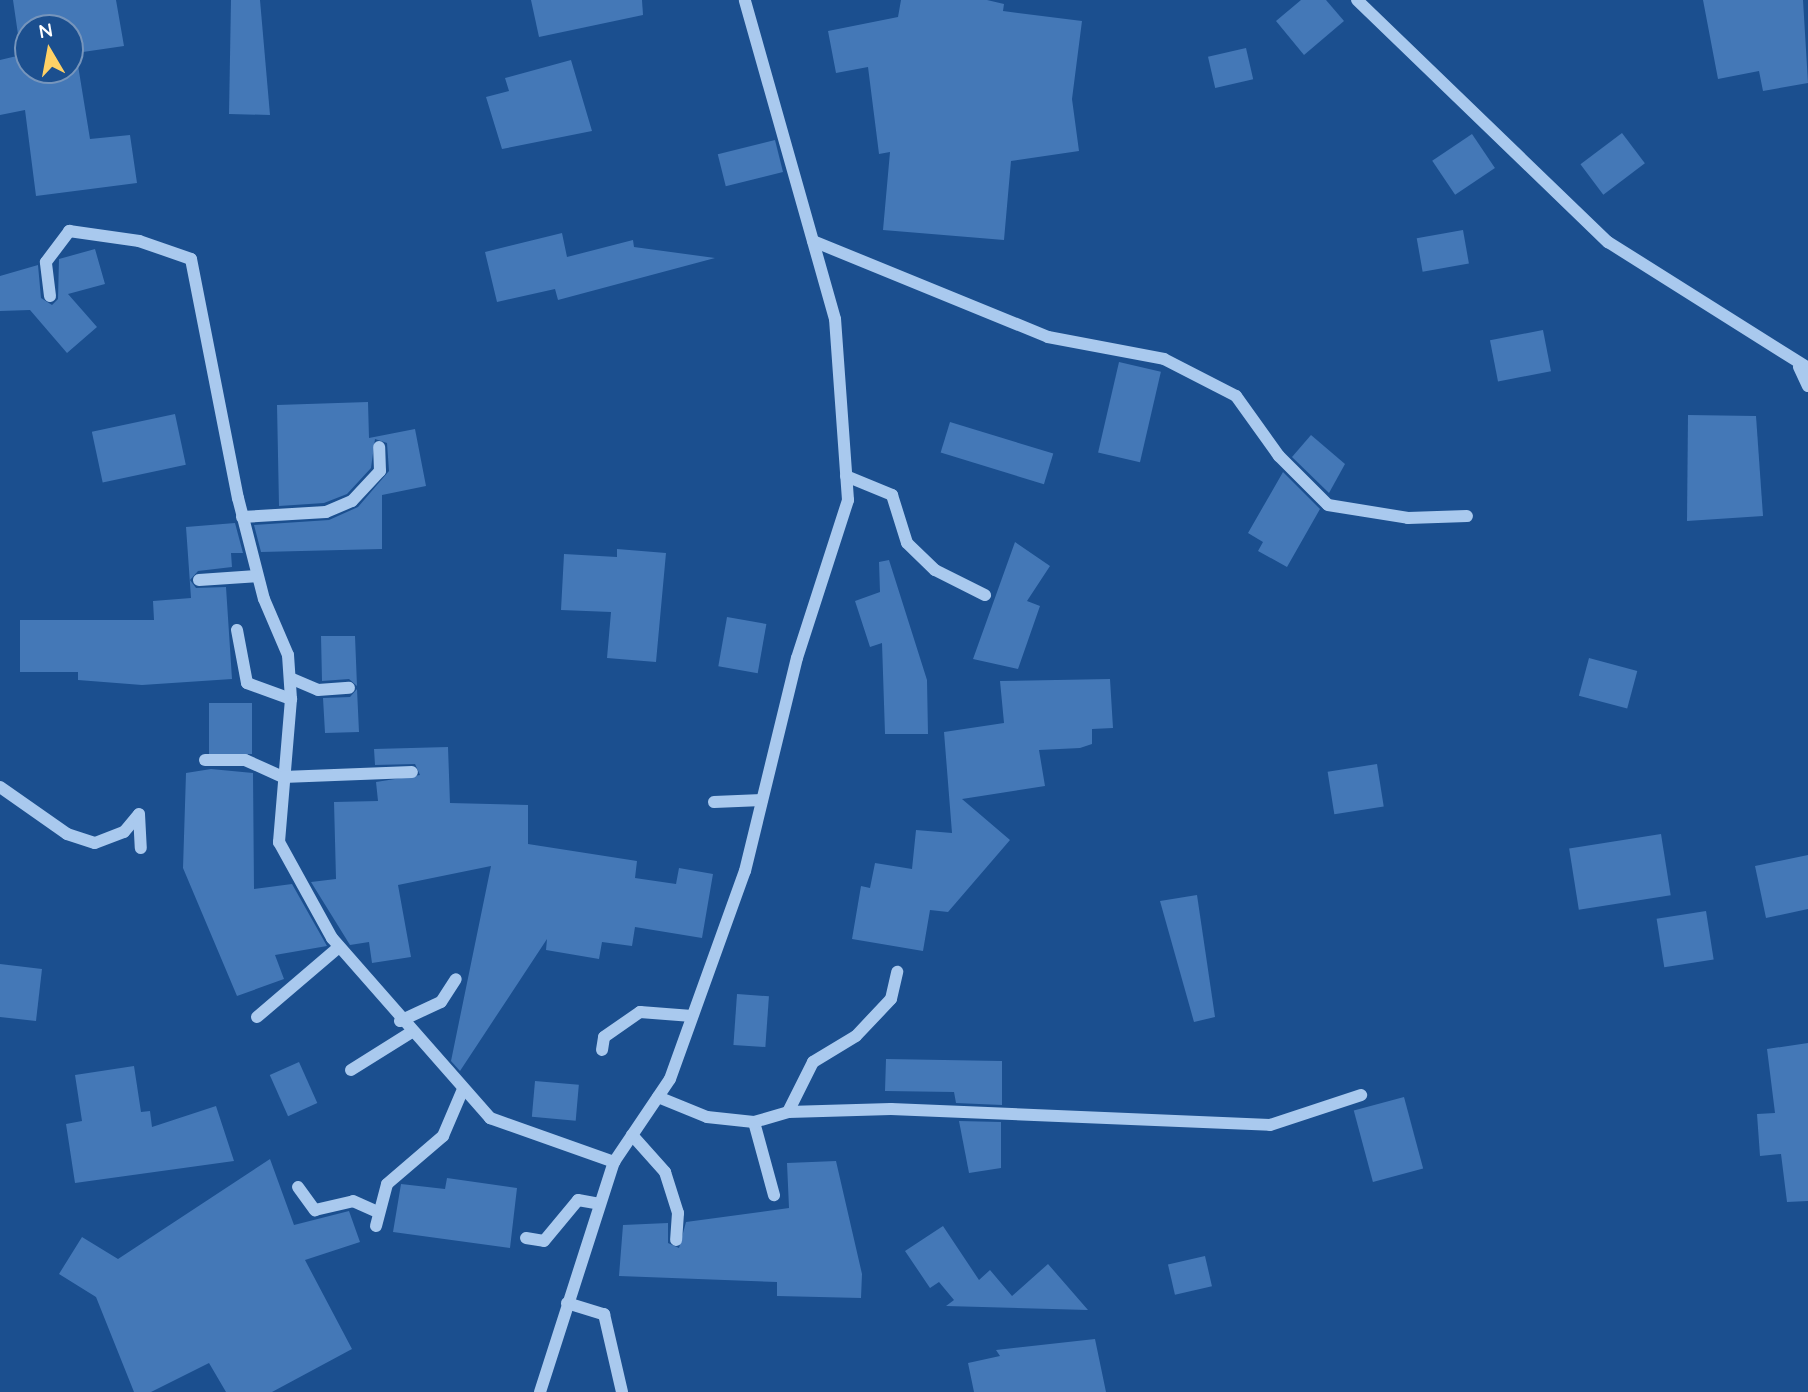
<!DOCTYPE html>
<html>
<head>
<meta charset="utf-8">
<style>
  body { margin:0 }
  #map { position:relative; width:1808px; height:1392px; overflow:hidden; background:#1b4f8f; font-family:Quicksand,sans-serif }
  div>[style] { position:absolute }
  .building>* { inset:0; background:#4478b7; transform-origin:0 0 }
  .minor>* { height:12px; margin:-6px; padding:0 6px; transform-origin:6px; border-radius:6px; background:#a9c9ee }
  span { translate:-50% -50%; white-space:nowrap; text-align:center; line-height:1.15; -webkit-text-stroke:7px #1b4f8f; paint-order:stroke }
  .north { position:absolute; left:14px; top:14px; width:70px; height:70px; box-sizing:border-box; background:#1b4f8f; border:2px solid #7695bc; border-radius:50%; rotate:350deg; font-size:19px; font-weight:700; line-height:28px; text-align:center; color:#fff }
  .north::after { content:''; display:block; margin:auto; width:24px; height:32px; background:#ffd166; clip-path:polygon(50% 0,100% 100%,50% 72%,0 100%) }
</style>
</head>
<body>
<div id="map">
  <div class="building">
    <div style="clip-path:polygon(evenodd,13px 0,116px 0,124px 46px,76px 53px,90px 139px,130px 135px,137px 183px,36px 196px,25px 110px,0 115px,0 60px,21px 55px,13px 0,28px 28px,70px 28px,70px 70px,28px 70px,28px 28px)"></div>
    <div style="clip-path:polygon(231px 0,260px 0,270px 115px,229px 114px)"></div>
    <div style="clip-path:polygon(531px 0,642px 0,643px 15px,539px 37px)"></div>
    <div style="clip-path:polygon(901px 0,987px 0,1004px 4px,1003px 11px,1082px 21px,1072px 99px,1079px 151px,1011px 161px,1004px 240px,883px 230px,890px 152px,879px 154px,868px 67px,836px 73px,828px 31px,898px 17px)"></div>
    <div style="clip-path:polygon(1301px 0,1326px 0,1344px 21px,1304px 55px,1276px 21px)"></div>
    <div style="clip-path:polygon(1703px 0,1803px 0,1808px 83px,1763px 91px,1759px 71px,1718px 79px)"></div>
    <div style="left:1246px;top:48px;width:32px;height:39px;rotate:77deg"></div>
    <div style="clip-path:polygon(571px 60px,592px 131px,502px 149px,486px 97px,509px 91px,505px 78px)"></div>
    <div style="left:1622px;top:133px;width:38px;height:52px;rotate:53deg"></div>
    <div style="left:1472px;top:134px;width:41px;height:48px;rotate:56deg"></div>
    <div style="left:775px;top:140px;width:33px;height:59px;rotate:76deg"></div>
    <div style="left:1463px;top:230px;width:34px;height:47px;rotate:80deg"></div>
    <div style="clip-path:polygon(562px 233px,567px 257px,633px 240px,634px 247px,715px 258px,558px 300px,555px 289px,497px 302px,485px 252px)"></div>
    <div style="clip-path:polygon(95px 249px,105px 284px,68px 294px,97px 327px,67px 353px,30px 310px,0 311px,0 276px,38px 265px,41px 298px,52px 305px,58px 299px,59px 259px)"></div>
    <div style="left:1543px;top:330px;width:42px;height:54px;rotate:79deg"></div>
    <div style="left:1119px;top:362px;width:43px;height:93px;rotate:13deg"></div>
    <div style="clip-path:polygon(368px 402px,369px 438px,415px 429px,426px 486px,382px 495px,382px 549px,261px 552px,254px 525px,329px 520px,358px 507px,389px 471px,387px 443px,375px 439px,371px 468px,347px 494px,324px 503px,279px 506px,277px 405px)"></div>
    <div style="left:175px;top:414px;width:52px;height:85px;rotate:78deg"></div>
    <div style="clip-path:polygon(1688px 415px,1756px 416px,1763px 516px,1687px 521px)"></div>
    <div style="left:950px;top:422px;width:108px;height:32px;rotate:17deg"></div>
    <div style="clip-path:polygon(1311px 435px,1345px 464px,1329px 493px,1292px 457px)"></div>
    <div style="clip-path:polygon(1283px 472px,1320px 509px,1287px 567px,1258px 551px,1263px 542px,1248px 533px)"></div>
    <div style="clip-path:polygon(235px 523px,243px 553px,231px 553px,232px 567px,198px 571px,190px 580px,196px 588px,226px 587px,232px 679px,142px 685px,78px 680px,78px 672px,20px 672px,20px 620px,154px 620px,153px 601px,191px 598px,186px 527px)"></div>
    <div style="clip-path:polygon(1015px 542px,1050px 566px,1027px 601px,1040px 606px,1018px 669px,973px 659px)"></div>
    <div style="clip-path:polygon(617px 549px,666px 553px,656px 662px,607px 658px,611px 612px,561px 610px,564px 554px,617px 557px)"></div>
    <div style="clip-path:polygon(889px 560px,927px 680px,928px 734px,885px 734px,882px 643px,870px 647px,855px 601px,880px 592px,879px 562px)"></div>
    <div style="left:727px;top:617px;width:40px;height:50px;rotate:10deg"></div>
    <div style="clip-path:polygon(321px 636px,355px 636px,357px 686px,349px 679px,322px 681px)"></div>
    <div style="left:1589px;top:658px;width:50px;height:39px;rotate:15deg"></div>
    <div style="clip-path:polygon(1110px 679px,1113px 728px,1092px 729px,1092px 744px,1080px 748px,1039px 750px,1045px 786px,962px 799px,1010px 840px,948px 912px,930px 910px,923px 951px,852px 939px,861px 886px,870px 888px,875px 863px,912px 869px,916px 830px,952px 833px,944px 732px,1004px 723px,1000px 681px)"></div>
    <div style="clip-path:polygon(357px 689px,359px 732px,325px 733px,323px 698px,350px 697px)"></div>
    <div style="left:252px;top:703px;width:51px;height:43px;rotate:90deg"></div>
    <div style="clip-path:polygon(448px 747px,450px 803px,528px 805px,528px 844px,637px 861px,635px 878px,676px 884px,679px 868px,713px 874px,702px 938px,635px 927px,632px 946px,602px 942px,599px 959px,546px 950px,547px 939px,460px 1071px,451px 1061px,491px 866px,398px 885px,411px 957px,372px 963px,369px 942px,350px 945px,311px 882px,336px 879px,334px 802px,378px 801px,376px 782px,420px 775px,415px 764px,375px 765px,374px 749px)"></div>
    <div style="left:1377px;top:764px;width:43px;height:50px;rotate:81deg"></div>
    <div style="clip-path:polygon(211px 769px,253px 773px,254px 889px,292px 884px,327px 946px,275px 955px,284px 979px,237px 996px,183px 868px,186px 773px)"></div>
    <div style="left:1661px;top:834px;width:62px;height:93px;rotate:81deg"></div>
    <div style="clip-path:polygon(1808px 855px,1808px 909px,1766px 918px,1755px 866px)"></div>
    <div style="clip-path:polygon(1197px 895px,1215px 1017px,1194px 1022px,1160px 901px)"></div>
    <div style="left:1706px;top:911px;width:49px;height:50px;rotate:81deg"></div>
    <div style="clip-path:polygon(0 964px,42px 969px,36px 1021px,0 1017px)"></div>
    <div style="left:737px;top:994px;width:32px;height:51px;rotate:4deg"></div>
    <div style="clip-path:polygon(1808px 1043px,1808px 1201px,1787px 1202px,1781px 1154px,1760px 1156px,1757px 1114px,1775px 1113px,1767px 1049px)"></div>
    <div style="clip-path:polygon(886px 1059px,1002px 1061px,1002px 1105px,956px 1103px,954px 1092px,885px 1091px)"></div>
    <div style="left:299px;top:1062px;width:45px;height:32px;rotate:66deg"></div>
    <div style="clip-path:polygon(134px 1066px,141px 1112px,150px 1111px,152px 1127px,216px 1106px,234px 1161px,75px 1183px,66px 1124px,82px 1121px,75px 1075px)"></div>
    <div style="left:535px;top:1081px;width:44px;height:36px;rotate:5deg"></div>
    <div style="left:1404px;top:1097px;width:74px;height:52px;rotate:75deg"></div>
    <div style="clip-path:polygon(959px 1121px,1001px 1122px,1001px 1168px,969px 1173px)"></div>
    <div style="clip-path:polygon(270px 1159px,294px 1225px,349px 1211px,360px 1242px,305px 1260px,352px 1349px,272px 1392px,226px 1392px,209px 1363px,151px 1392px,134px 1392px,96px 1297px,59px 1274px,82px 1237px,118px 1259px)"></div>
    <div style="clip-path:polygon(836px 1161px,862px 1274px,861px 1298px,777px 1296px,777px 1282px,619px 1276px,623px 1225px,668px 1223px,668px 1243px,679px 1248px,686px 1222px,789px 1208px,787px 1163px)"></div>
    <div style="clip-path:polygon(447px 1178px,517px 1188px,510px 1248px,393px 1232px,401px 1184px,445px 1189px)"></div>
    <div style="clip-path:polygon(943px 1226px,979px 1280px,990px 1270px,1012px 1296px,1048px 1264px,1088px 1310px,946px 1306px,954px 1300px,939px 1282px,930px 1288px,905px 1251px)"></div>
    <div style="left:1205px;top:1256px;width:31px;height:38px;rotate:77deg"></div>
    <div style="clip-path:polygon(1095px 1339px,1106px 1392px,974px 1392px,968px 1363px,1000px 1356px,996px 1350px)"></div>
  </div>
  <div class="minor">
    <div style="left:1357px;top:0;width:349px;rotate:44deg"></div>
    <div style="left:1608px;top:242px;width:236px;rotate:32.2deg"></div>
    <div style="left:813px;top:241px;width:254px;rotate:22.2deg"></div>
    <div style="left:1048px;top:337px;width:118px;rotate:10.7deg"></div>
    <div style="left:1164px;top:359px;width:81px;rotate:27.2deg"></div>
    <div style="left:1236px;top:396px;width:74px;rotate:54.4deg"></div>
    <div style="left:1279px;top:456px;width:69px;rotate:45deg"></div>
    <div style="left:1328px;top:505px;width:81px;rotate:9.2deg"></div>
    <div style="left:1408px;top:518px;width:59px;rotate:-1.9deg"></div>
    <div style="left:50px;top:296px;width:34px;rotate:-97deg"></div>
    <div style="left:46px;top:262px;width:39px;rotate:-53deg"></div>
    <div style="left:69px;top:231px;width:71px;rotate:8.1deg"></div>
    <div style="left:139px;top:241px;width:55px;rotate:19.1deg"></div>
    <div style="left:191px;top:259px;width:244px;rotate:78.9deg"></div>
    <div style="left:238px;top:498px;width:104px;rotate:75.6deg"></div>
    <div style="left:264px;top:599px;width:61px;rotate:66.8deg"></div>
    <div style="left:288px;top:655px;width:44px;rotate:86.1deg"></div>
    <div style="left:291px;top:699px;width:144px;rotate:94.8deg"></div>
    <div style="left:279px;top:842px;width:110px;rotate:61.1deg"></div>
    <div style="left:332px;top:938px;width:240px;rotate:48.7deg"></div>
    <div style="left:490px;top:1118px;width:132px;rotate:19.5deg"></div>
    <div style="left:1799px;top:367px;width:21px;rotate:65deg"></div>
    <div style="left:846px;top:476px;width:50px;rotate:22.4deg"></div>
    <div style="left:892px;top:495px;width:50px;rotate:72.6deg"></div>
    <div style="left:907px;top:543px;width:39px;rotate:44deg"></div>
    <div style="left:935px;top:570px;width:56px;rotate:26.6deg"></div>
    <div style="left:242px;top:517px;width:84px;rotate:-3.4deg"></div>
    <div style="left:326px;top:512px;width:28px;rotate:-23deg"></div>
    <div style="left:352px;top:501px;width:41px;rotate:-47deg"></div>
    <div style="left:380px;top:471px;width:24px;rotate:-92deg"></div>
    <div style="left:199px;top:580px;width:58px;rotate:-3.9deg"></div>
    <div style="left:237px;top:630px;width:54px;rotate:79.3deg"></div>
    <div style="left:247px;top:683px;width:47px;rotate:20deg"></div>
    <div style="left:290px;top:678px;width:30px;rotate:23deg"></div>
    <div style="left:318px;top:690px;width:31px;rotate:-4deg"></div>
    <div style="left:205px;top:760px;width:40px"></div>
    <div style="left:245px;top:760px;width:42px;rotate:24.1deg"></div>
    <div style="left:283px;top:777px;width:129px;rotate:-2.2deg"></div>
    <div style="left:0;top:787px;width:82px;rotate:35deg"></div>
    <div style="left:67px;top:834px;width:29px;rotate:18deg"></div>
    <div style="left:95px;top:843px;width:31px;rotate:-21deg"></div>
    <div style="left:124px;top:832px;width:23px;rotate:-50deg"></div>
    <div style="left:139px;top:814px;width:34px;rotate:87deg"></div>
    <div style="left:714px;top:802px;width:48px;rotate:-2.4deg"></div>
    <div style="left:257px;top:1017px;width:108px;rotate:-40.5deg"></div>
    <div style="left:400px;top:1021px;width:45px;rotate:-24.9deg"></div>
    <div style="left:441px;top:1002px;width:27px;rotate:-57deg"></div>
    <div style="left:602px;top:1050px;width:13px;rotate:-81deg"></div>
    <div style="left:604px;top:1037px;width:44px;rotate:-34.8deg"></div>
    <div style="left:640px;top:1012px;width:52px;rotate:4.4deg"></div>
    <div style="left:351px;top:1070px;width:70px;rotate:-32.1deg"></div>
    <div style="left:658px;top:1097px;width:53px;rotate:22.2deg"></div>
    <div style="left:707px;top:1117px;width:47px;rotate:6.1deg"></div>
    <div style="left:754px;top:1122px;width:76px;rotate:74.7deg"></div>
    <div style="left:788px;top:1112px;width:56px;rotate:-63.4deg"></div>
    <div style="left:813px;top:1062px;width:50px;rotate:-31.2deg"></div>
    <div style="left:856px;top:1036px;width:51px;rotate:-46.6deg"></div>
    <div style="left:891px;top:999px;width:28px;rotate:-77deg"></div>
    <div style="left:754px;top:1122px;width:35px;rotate:-16deg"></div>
    <div style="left:788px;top:1112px;width:103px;rotate:-1.7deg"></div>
    <div style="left:891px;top:1109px;width:379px;rotate:2.4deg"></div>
    <div style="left:1270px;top:1125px;width:96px;rotate:-18.2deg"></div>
    <div style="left:632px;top:1135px;width:50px;rotate:48.3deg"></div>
    <div style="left:665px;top:1172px;width:43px;rotate:72.4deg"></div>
    <div style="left:678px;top:1213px;width:27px;rotate:94deg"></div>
    <div style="left:298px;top:1187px;width:29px;rotate:54deg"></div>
    <div style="left:315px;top:1210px;width:39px;rotate:-13deg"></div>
    <div style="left:353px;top:1201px;width:27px;rotate:24deg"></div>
    <div style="left:376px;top:1226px;width:43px;rotate:-75.3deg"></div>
    <div style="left:387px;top:1184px;width:74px;rotate:-40.6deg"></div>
    <div style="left:443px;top:1136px;width:51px;rotate:-66.9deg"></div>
    <div style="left:526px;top:1238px;width:18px;rotate:9deg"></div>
    <div style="left:544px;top:1241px;width:53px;rotate:-50.3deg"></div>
    <div style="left:578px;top:1200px;width:22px;rotate:10deg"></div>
    <div style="left:567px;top:1303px;width:39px;rotate:17deg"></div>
    <div style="left:604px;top:1314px;width:80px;rotate:77deg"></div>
    <div style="left:540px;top:1392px;width:242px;rotate:-72.2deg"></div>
    <div style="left:614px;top:1162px;width:100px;rotate:-56deg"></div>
    <div style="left:670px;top:1079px;width:221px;rotate:-70.2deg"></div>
    <div style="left:745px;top:871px;width:219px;rotate:-76.3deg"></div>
    <div style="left:797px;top:658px;width:166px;rotate:-72.1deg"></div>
    <div style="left:848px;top:500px;width:181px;rotate:-94.1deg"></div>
    <div style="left:835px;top:319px;width:331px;rotate:-105.8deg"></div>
  </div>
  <div class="north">N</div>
</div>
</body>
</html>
